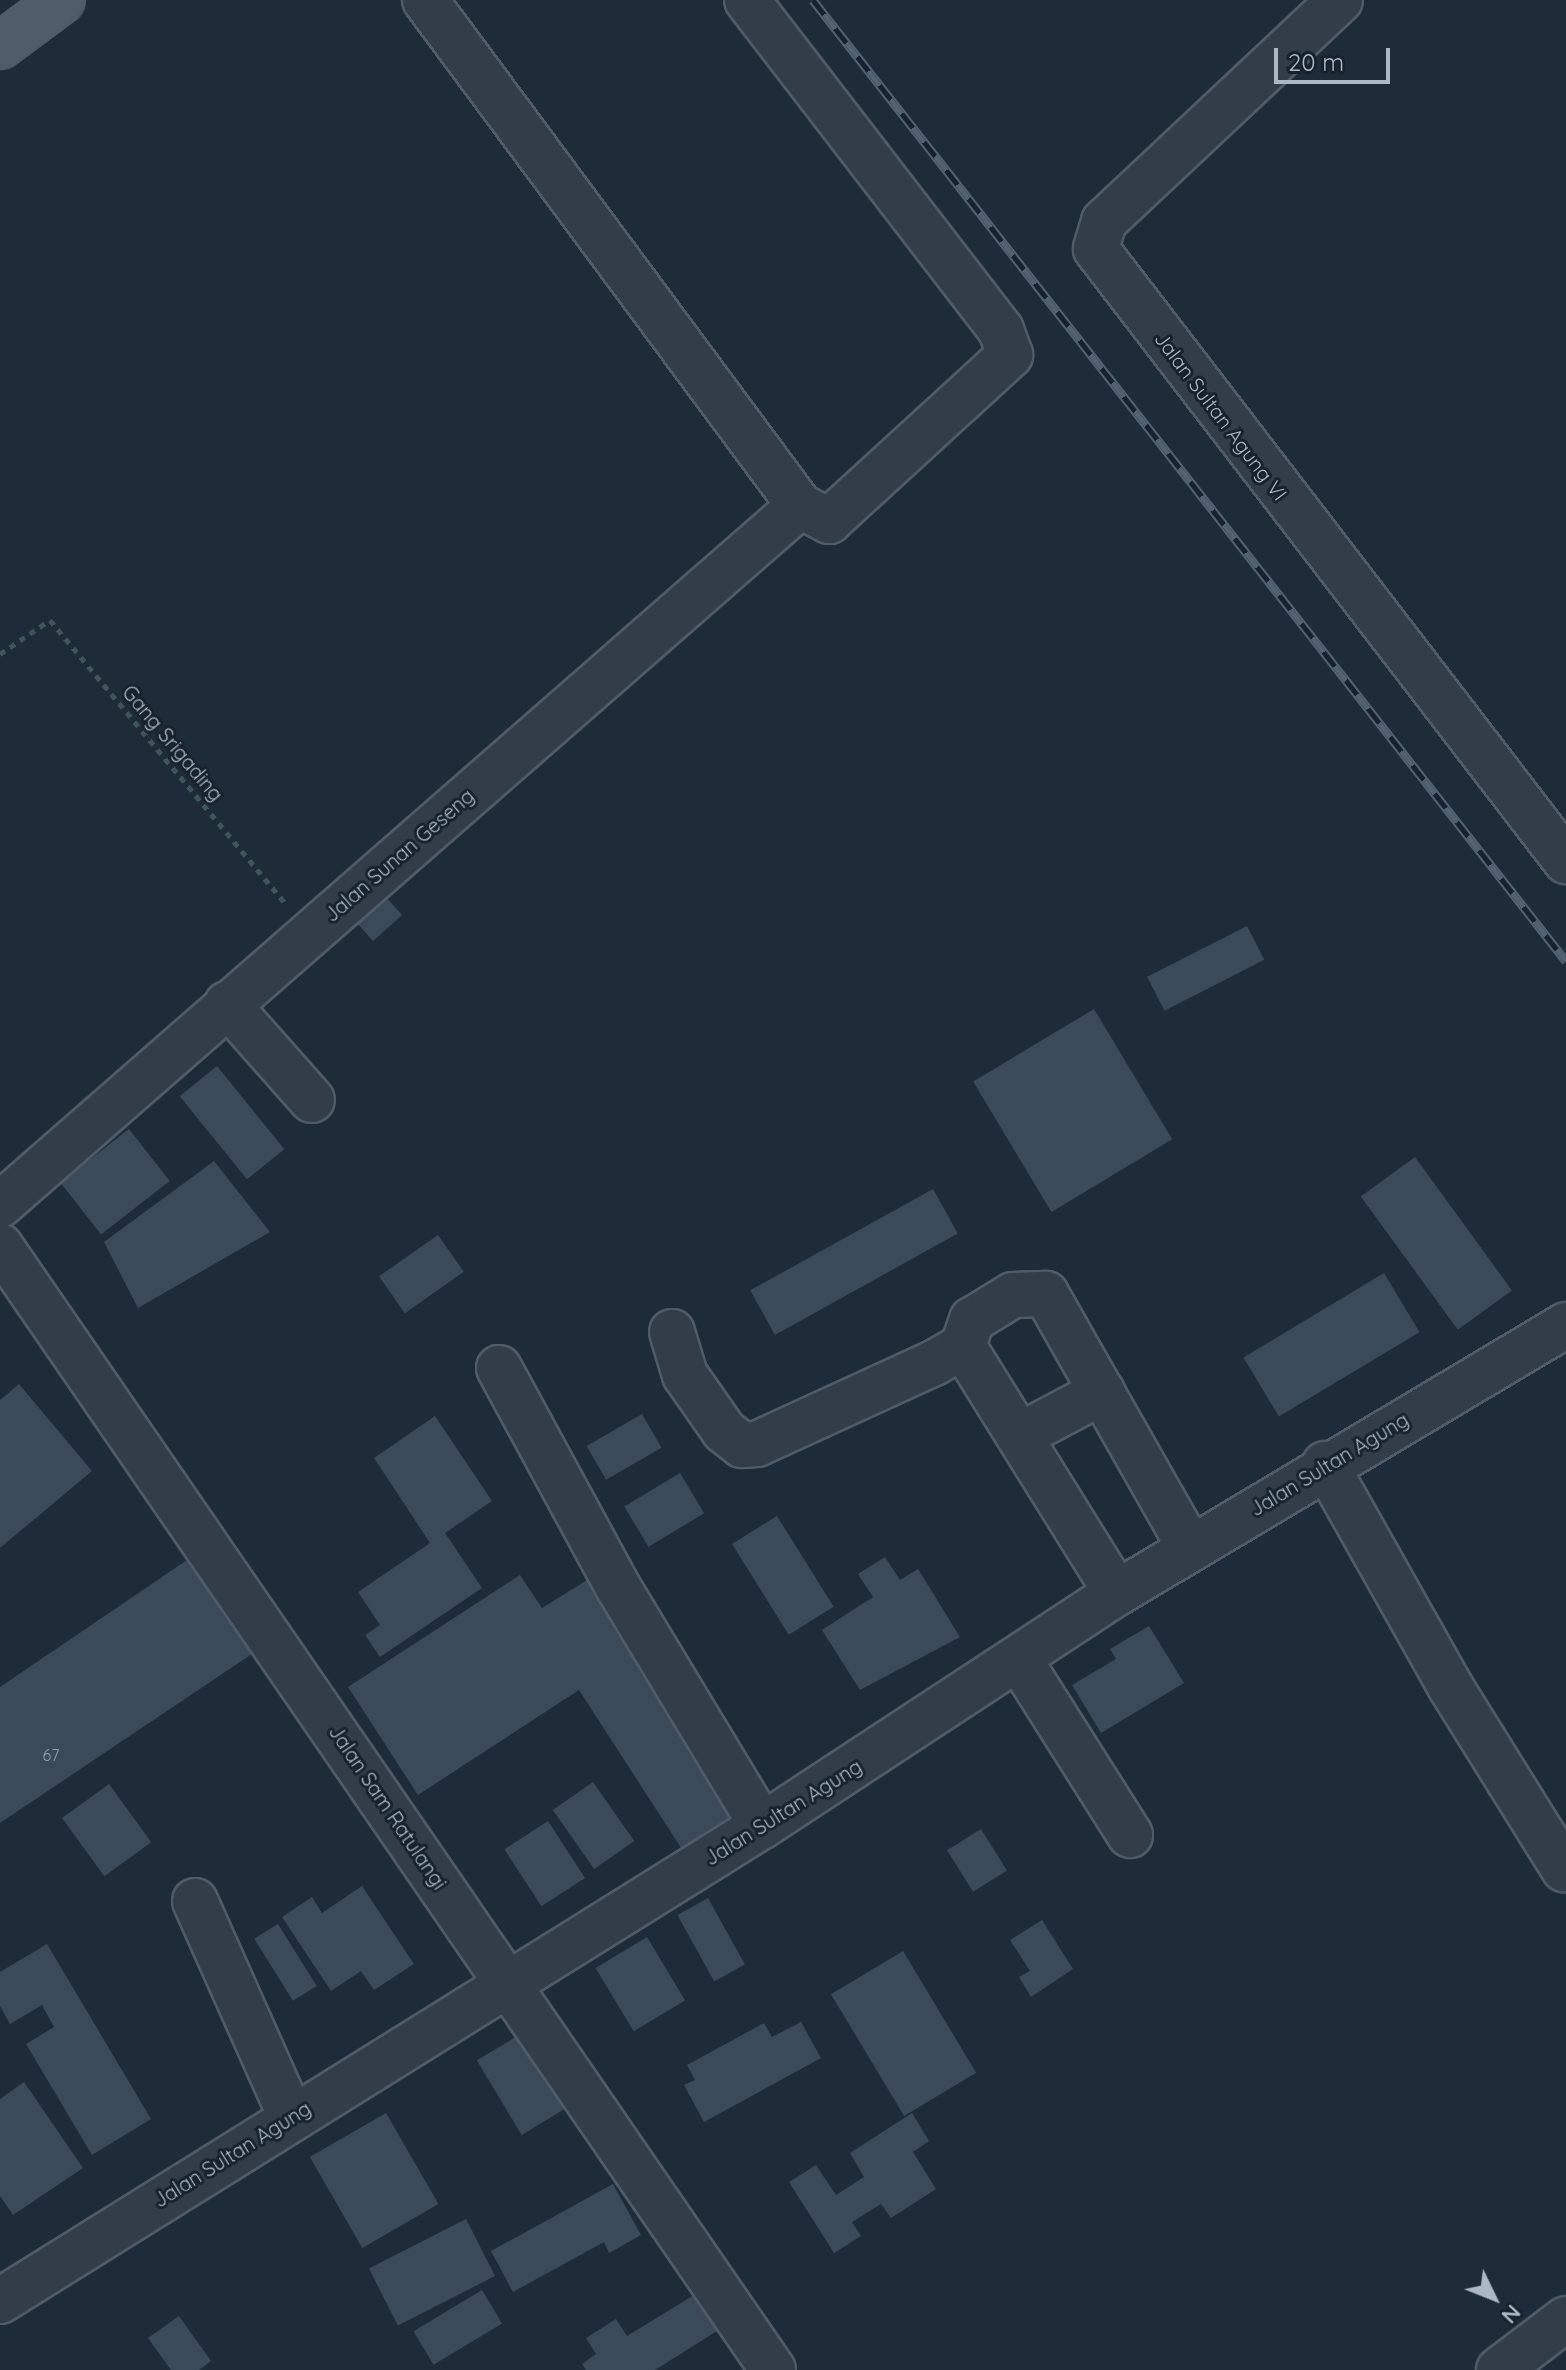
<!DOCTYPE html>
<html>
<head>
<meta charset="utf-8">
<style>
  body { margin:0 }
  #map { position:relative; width:1566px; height:2370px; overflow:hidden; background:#1e2c39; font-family:Quicksand,sans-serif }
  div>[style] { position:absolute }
  .building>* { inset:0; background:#3a4a59; transform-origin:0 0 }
  .path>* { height:5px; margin-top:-2.5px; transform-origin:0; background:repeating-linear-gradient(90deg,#3e5658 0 6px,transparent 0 12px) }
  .roads { filter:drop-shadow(2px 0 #4f5b67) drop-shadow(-2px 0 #4f5b67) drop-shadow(0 2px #4f5b67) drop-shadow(0 -2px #4f5b67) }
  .minor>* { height:44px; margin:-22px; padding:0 22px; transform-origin:22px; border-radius:22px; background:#323d49 }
  .major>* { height:44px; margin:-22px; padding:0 22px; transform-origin:22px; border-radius:22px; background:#4f5c6a }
  .rail>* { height:9px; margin-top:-4.5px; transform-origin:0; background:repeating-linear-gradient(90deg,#17222e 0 18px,#536271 0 36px); box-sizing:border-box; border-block:2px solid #536271 }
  span { translate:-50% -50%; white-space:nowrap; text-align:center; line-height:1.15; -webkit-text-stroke:6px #17222e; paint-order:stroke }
  .number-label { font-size:16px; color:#909cab }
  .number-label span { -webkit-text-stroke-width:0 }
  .street-label { font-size:20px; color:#acb8c6 }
  .north { position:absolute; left:1454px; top:2258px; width:80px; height:80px; -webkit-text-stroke:6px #17222e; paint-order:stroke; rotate:133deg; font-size:22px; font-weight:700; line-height:32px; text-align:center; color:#acb8c6 }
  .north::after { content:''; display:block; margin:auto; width:28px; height:36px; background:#acb8c6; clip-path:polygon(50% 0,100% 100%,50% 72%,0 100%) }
  .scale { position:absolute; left:1274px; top:48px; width:116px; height:36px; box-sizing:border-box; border:4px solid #acb8c6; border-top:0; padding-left:10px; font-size:24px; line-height:28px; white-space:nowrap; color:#acb8c6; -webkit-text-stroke:6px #17222e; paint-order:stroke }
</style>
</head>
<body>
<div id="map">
  <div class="building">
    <div style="left:376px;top:886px;width:39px;height:39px;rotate:48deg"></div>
    <div style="left:1247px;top:926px;width:38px;height:112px;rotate:63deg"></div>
    <div style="left:1094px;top:1009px;width:152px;height:141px;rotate:59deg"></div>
    <div style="left:217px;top:1066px;width:107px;height:48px;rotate:51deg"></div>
    <div style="left:129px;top:1129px;width:66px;height:87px;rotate:52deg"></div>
    <div style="left:1415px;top:1157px;width:165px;height:67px;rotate:54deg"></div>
    <div style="clip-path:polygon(214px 1161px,270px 1232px,138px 1308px,104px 1242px)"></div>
    <div style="left:933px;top:1189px;width:51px;height:209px;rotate:61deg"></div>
    <div style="left:438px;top:1235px;width:45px;height:72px;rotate:55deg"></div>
    <div style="left:1384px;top:1273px;width:69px;height:164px;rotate:59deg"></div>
    <div style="clip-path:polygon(19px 1384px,92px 1471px,0 1548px,0 1400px)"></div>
    <div style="left:642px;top:1414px;width:39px;height:64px;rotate:60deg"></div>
    <div style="clip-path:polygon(435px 1416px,492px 1501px,445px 1533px,482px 1588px,380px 1657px,365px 1635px,380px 1625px,358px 1592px,430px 1543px,374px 1458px)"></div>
    <div style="left:680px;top:1473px;width:47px;height:65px;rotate:59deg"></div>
    <div style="left:777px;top:1516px;width:107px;height:53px;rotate:58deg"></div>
    <div style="clip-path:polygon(885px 1557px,900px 1580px,918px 1569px,960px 1637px,860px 1690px,822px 1630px,873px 1597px,858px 1574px)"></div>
    <div style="clip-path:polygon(190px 1558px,258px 1650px,0 1823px,0 1687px)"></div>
    <div style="clip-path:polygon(520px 1575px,542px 1608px,592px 1577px,740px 1818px,685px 1854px,579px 1690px,418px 1795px,348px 1687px)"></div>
    <div style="clip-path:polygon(1149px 1626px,1184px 1683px,1101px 1733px,1072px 1685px,1116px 1659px,1110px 1649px)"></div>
    <div style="left:593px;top:1782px;width:72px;height:49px;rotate:55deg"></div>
    <div style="left:109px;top:1784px;width:72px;height:58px;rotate:54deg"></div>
    <div style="left:548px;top:1821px;width:68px;height:52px;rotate:57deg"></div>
    <div style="left:981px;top:1829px;width:49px;height:40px;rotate:58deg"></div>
    <div style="clip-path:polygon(362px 1886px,414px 1964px,374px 1990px,361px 1971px,331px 1991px,282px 1917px,312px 1897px,322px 1913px)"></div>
    <div style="left:708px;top:1898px;width:76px;height:35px;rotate:61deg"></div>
    <div style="clip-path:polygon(1042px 1920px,1073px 1969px,1031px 1997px,1019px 1977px,1030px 1971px,1010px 1940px)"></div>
    <div style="left:278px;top:1924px;width:73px;height:28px;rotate:58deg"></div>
    <div style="left:647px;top:1937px;width:74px;height:60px;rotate:59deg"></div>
    <div style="clip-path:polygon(47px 1944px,151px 2119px,92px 2155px,26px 2044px,54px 2027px,42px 2005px,10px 2024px,0 2006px,0 1972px)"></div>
    <div style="left:903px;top:1951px;width:142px;height:84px;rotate:59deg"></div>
    <div style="clip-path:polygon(801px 2022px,821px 2058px,704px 2122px,684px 2085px,695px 2080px,687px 2065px,764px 2023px,772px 2037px)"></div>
    <div style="left:524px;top:2032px;width:87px;height:55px;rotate:59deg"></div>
    <div style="clip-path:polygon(24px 2082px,83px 2168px,13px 2215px,0 2196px,0 2099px)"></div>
    <div style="left:386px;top:2113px;width:105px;height:88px;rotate:60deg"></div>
    <div style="clip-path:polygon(912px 2113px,929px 2141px,913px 2152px,936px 2189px,891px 2218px,881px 2204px,852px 2222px,861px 2236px,834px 2253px,789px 2182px,816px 2165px,836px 2195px,864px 2177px,850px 2153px)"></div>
    <div style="clip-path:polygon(613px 2184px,641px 2235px,609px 2253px,604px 2242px,513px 2292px,491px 2251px)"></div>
    <div style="left:466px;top:2219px;width:64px;height:109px;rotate:63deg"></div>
    <div style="left:482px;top:2290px;width:39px;height:80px;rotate:59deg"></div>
    <div style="clip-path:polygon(694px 2295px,717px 2331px,655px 2370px,586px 2370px,582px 2364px,596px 2354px,586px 2338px,616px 2319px,627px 2336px)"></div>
    <div style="clip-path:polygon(179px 2316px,211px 2361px,199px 2370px,171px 2370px,148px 2338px)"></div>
  </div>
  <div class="path">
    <div style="left:0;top:654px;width:60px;rotate:-34.2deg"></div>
    <div style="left:50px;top:620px;width:369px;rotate:50.3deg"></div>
  </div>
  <div class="roads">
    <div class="minor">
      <div style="left:425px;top:0;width:630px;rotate:53.46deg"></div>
      <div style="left:800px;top:506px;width:33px;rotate:27deg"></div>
      <div style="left:829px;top:521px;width:246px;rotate:-42.5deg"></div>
      <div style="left:1010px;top:355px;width:27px;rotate:-110deg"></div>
      <div style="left:1001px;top:330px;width:416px;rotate:-127.6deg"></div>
      <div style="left:1340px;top:0;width:324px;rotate:136.8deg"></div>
      <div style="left:1104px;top:222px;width:28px;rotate:107deg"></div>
      <div style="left:1096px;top:249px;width:772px;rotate:52.48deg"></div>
      <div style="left:227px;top:1004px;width:128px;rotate:48.5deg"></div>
      <div style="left:0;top:1205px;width:1062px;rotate:-41.15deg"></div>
      <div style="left:0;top:1246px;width:1364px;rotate:55.48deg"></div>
      <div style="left:672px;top:1332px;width:45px;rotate:73.2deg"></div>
      <div style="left:685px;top:1375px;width:68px;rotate:55.1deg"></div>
      <div style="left:724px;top:1431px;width:23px;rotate:38deg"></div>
      <div style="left:742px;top:1445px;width:15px;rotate:-4deg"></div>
      <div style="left:757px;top:1444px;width:195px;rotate:-24.6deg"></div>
      <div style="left:934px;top:1363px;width:34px;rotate:-30deg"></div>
      <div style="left:963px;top:1346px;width:28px;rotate:-71deg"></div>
      <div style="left:972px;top:1320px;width:48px;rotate:-31.4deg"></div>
      <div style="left:1013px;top:1295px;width:33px;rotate:-2deg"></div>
      <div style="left:1046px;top:1294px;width:293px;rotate:60.4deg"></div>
      <div style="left:963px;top:1346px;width:291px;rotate:58.1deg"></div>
      <div style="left:499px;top:1368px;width:249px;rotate:61.5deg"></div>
      <div style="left:618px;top:1587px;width:279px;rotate:58.9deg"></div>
      <div style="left:1021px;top:1435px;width:92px;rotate:-28deg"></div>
      <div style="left:1325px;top:1464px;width:255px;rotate:60.6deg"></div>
      <div style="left:1450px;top:1686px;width:216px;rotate:58.1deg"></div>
      <div style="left:1020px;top:1661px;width:206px;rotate:57.7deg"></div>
      <div style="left:195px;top:1901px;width:236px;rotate:66deg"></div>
      <div style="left:0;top:2301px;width:898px;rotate:-31.94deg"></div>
      <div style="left:762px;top:1826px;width:425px;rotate:-33.3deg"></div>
      <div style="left:1117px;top:1593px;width:523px;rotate:-30.83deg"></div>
      <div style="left:1499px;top:2370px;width:84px;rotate:-37.3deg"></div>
    </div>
    <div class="major">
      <div style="left:0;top:46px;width:77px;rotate:-36.6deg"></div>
    </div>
  </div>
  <div class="rail">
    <div style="left:813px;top:0;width:1221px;rotate:51.92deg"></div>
  </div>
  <div class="number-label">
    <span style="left:51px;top:1755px">67</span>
  </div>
  <div class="street-label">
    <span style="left:1221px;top:416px;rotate:53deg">Jalan Sultan Agung VI</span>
    <span style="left:173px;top:743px;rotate:50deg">Gang Srigading</span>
    <span style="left:399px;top:855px;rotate:-41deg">Jalan Sunan Geseng</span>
    <span style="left:1329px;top:1464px;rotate:-31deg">Jalan Sultan Agung</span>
    <span style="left:388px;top:1807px;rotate:56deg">Jalan Sam Ratulangi</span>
    <span style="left:783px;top:1812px;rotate:-32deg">Jalan Sultan Agung</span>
    <span style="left:232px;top:2154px;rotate:-32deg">Jalan Sultan Agung</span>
  </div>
  <div class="north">N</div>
  <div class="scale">20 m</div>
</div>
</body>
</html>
